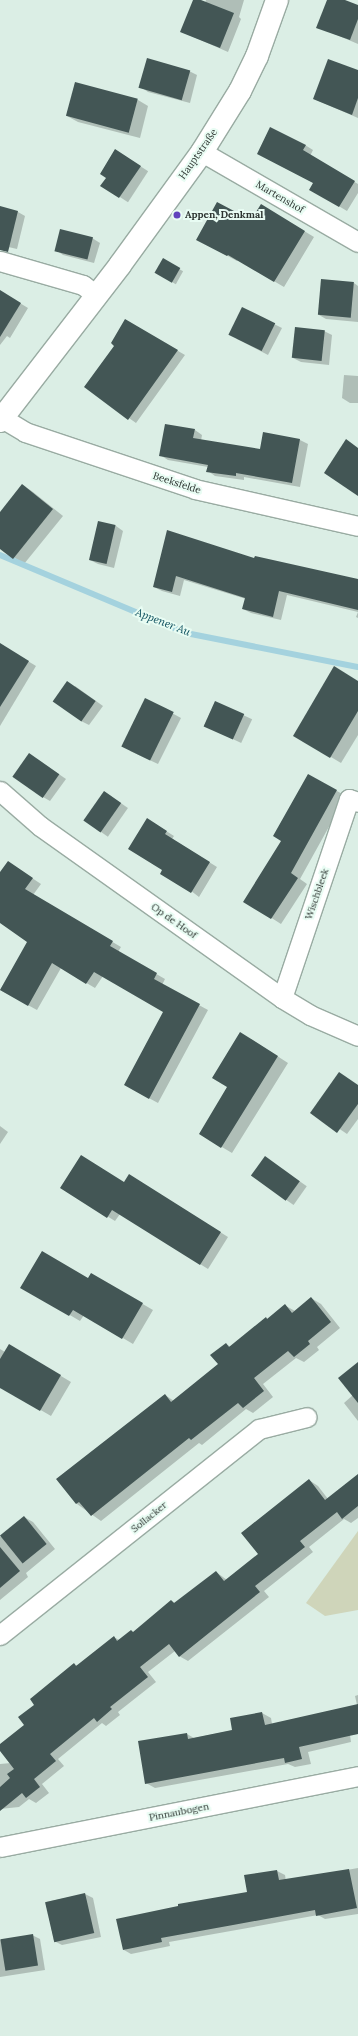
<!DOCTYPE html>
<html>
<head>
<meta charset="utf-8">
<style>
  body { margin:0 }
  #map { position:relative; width:358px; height:2036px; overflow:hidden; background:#dbeee5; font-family:Lora,serif }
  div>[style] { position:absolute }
  .green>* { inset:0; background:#cfd5ba }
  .shadow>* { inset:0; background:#0003; transform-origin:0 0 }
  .stream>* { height:6px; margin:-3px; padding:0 3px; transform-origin:3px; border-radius:3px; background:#a4d2de }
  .building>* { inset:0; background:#435655; transform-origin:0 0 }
  .roads { filter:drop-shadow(1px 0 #99aba2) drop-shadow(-1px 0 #99aba2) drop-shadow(0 1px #99aba2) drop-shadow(0 -1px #99aba2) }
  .street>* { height:19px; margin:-9.5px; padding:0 9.5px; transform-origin:9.5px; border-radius:9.5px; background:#fff }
  .secondary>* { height:22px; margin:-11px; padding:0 11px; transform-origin:11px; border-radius:11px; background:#fff }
  .dots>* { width:11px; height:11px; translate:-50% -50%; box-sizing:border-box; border:2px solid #e8fcf3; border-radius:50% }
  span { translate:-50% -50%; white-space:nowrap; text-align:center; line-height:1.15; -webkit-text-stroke:4px #e8fcf3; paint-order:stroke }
  .street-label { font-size:10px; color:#2d3531 }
  .poi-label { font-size:10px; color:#2d3531; font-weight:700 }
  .left { translate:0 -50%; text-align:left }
  .water-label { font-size:11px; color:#0a4d5b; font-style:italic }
</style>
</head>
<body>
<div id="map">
  <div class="green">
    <div style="clip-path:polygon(358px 1531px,358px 1610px,325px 1616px,306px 1603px)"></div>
  </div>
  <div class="shadow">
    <div style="clip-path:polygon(194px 0,205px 3px,206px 0,244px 0,239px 17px,241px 19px,228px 52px,182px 32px)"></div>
    <div style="clip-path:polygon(328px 0,342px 0,358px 6px,358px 44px,318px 27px)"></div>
    <div style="clip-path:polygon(189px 71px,197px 75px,190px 103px,148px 92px,141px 87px)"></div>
    <div style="clip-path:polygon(358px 72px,358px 118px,314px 99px)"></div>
    <div style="clip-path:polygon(138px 100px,148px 106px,140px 138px,78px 122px,67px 116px)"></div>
    <div style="clip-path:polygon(305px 145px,313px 150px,310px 156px,358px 184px,358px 193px,347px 211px,310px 189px,314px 183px,266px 158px)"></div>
    <div style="left:123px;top:155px;width:30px;height:37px;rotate:33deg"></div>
    <div style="clip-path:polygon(261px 205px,314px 237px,284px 287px,238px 260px,237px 261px,207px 245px,251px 221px)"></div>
    <div style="clip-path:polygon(0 207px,18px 212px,25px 216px,17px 249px,0 245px)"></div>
    <div style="clip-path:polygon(92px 238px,100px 243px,94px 263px,63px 255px,56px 250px)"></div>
    <div style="left:163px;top:260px;width:23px;height:15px;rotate:29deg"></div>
    <div style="clip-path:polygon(354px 283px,358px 286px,358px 322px,326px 319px,319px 315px)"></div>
    <div style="clip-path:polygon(0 291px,28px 308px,10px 338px,7px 336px,0 345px)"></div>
    <div style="clip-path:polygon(125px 320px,185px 355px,136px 423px,85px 387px,116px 345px)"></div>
    <div style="clip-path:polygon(274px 324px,282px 328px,268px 355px,237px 339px)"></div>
    <div style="clip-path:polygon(324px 331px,332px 335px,329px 365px,301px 362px,293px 358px)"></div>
    <div style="clip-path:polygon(344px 375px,358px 376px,358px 403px,350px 403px,342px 398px)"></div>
    <div style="clip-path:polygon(195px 430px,202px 435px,201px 441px,260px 450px,264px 433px,300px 440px,308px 444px,300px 487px,244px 477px,244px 480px,215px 476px,208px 471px,208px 467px,168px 460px,160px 455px)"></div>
    <div style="clip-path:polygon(23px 485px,33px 492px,63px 516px,24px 564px,0 548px,0 513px)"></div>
    <div style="clip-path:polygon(99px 522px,116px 526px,123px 531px,114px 568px,98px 564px,90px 560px)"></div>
    <div style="clip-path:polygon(168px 531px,255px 560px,358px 580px,358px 618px,356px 617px,358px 612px,287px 595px,281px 620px,251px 613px,243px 609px,246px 599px,184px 580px,180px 596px,162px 591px,154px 587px)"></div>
    <div style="clip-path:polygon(0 644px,36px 666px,0 726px)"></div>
    <div style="clip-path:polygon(358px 681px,358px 735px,341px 763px,294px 735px)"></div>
    <div style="clip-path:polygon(75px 686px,103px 706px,89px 725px,81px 721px)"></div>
    <div style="clip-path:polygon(146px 699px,181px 718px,158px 764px,130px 751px)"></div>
    <div style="left:215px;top:702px;width:41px;height:26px;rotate:25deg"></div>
    <div style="clip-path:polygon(37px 759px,66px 779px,50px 801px,43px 797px)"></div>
    <div style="clip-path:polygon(308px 775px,346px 796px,300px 879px,307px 884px,281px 924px,245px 901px,282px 841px)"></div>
    <div style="left:105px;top:792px;width:28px;height:35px;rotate:35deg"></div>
    <div style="clip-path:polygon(155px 824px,174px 836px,172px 839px,217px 867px,199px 897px,164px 870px)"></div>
    <div style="clip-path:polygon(8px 862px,41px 884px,33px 895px,121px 947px,118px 952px,165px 979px,162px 985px,208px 1010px,158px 1103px,134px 1090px,165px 1012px,103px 976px,95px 988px,61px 968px,37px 1010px,0 990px,28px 942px,0 922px,0 874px)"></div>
    <div style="clip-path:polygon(251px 1039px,288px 1063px,232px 1153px,200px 1134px,229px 1087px)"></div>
    <div style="clip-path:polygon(358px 1085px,358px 1119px,347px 1134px,313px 1111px)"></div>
    <div style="clip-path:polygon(0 1126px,8px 1132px,0 1144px)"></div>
    <div style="left:265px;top:1157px;width:51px;height:23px;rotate:35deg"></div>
    <div style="clip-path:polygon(137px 1180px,228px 1237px,208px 1269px,120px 1214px,115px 1221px,61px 1188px,125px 1183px)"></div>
    <div style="clip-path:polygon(91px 1274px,153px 1310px,133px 1344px,84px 1315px,80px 1321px,22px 1287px,88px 1280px)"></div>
    <div style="clip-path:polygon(311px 1298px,321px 1304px,340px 1328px,317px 1347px,319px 1350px,304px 1362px,296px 1358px,263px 1384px,273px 1397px,253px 1413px,246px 1409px,202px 1445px,199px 1443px,101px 1521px,77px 1504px,57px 1479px,165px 1395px,174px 1401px,219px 1365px,226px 1344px,231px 1347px,266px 1318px,268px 1319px,286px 1306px,295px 1311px)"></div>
    <div style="clip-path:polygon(9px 1345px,71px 1382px,51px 1416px,1px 1387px,0 1389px,0 1349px,5px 1352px)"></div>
    <div style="clip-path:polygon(358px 1364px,358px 1421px,344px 1403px,353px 1395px)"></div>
    <div style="clip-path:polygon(309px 1480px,318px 1486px,328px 1499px,358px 1483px,358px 1518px,351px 1523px,344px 1519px,309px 1547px,313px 1552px,264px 1591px,269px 1597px,188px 1661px,179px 1656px,175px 1651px,148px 1672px,156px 1682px,118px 1712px,120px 1715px,106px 1726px,102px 1723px,58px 1759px,64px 1766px,42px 1784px,49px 1793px,36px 1803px,29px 1799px,19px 1807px,0 1809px,0 1764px,11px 1763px,0 1749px,0 1745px,26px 1725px,36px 1705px,74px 1664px,78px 1666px,114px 1637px,119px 1640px,134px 1633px,172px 1601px,176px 1604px,216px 1572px,227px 1580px,260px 1554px)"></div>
    <div style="clip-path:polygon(24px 1517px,33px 1522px,55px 1549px,26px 1573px,28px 1577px,0 1600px,0 1537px)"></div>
    <div style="clip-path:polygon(358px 1695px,358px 1734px,350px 1735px,351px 1742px,308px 1752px,311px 1764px,295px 1767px,288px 1764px,155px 1788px,146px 1783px,187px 1734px,194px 1738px,234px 1730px,262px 1713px,271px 1718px,272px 1724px,357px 1705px,355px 1696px)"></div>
    <div style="clip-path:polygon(358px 1868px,358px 1914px,325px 1919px,318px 1915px,242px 1929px,169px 1942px,170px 1946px,131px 1954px,124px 1950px,248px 1893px,277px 1871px,285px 1875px,286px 1881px)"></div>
    <div style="clip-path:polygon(85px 1894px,93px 1898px,101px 1937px,62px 1945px,54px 1941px,46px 1902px)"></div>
    <div style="clip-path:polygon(32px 1935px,40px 1939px,45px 1970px,0 1977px,0 1940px)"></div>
  </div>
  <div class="stream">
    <div style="left:0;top:555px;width:202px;rotate:22.8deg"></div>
    <div style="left:186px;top:633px;width:175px;rotate:11.2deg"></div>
  </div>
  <div class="building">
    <div style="clip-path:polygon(193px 0,201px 0,234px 13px,220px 48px,180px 32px)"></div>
    <div style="clip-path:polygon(327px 0,345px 0,358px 5px,358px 19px,350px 40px,316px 28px)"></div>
    <div style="left:147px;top:58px;width:45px;height:31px;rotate:16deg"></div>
    <div style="clip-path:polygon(328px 59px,358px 70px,358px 98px,352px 115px,313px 99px)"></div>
    <div style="left:75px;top:82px;width:65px;height:35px;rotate:15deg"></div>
    <div style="clip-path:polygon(270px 127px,306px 145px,303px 150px,355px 181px,339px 207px,309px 190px,313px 183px,257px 154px)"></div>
    <div style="clip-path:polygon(115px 149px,141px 166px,119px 198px,100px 186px,106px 178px,100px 174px)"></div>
    <div style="clip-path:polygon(217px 202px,251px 220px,261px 204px,305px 231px,274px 282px,228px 255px,227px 256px,196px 240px)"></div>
    <div style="clip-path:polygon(0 206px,18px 211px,8px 252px,0 250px)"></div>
    <div style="left:60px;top:229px;width:34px;height:23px;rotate:14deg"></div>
    <div style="left:163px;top:258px;width:20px;height:17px;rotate:30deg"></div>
    <div style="left:321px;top:279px;width:33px;height:36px;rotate:5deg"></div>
    <div style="clip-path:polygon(0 290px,21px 303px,0 337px)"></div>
    <div style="left:242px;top:307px;width:37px;height:31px;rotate:26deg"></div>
    <div style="clip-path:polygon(125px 319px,178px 350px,128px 420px,84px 387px,114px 346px,111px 343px)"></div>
    <div style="left:295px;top:327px;width:30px;height:31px;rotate:6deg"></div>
    <div style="clip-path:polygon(165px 424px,195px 429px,193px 438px,260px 449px,263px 432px,300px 439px,292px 483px,236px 473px,236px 476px,206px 472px,208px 465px,159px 456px)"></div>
    <div style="clip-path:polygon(346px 439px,358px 448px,358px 496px,324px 473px)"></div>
    <div style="clip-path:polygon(22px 484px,53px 509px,13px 559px,0 549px,0 512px)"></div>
    <div style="left:98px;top:521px;width:18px;height:40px;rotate:13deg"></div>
    <div style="clip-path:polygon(167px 530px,254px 558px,255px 556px,358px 579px,358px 610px,279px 591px,273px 617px,242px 609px,245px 598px,176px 576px,172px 592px,153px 587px)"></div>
    <div style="clip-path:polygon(0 643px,29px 661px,0 707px)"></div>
    <div style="clip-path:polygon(334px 666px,358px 681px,358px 711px,330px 758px,293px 736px)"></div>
    <div style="left:67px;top:681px;width:35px;height:25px;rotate:35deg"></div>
    <div style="left:145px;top:698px;width:32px;height:54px;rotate:26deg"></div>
    <div style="left:215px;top:701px;width:32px;height:28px;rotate:24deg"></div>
    <div style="left:29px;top:753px;width:37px;height:29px;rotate:35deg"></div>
    <div style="clip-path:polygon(308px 774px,337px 790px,291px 873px,298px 878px,271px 919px,243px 902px,281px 841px,273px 836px)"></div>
    <div style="left:104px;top:791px;width:21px;height:36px;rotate:35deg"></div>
    <div style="clip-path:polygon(147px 818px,167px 831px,165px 834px,210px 862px,191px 893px,160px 874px,162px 870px,128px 849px)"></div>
    <div style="clip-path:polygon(8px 861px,33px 878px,25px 889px,113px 941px,110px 946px,157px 973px,154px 979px,200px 1004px,149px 1099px,124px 1085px,163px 1012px,94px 972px,86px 984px,52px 963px,28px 1006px,0 990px,27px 942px,0 923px,0 872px)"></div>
    <div style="clip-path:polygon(240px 1032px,278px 1056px,221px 1148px,199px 1134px,227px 1087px,212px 1078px)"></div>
    <div style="clip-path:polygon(339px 1072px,358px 1085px,358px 1104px,337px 1133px,310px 1113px)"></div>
    <div style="clip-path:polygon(81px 1155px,124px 1182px,129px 1174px,221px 1232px,200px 1265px,112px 1210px,107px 1218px,60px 1188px)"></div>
    <div style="left:265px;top:1156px;width:43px;height:24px;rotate:36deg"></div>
    <div style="clip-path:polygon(42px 1251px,88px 1278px,91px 1273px,143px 1303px,122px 1339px,73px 1310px,69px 1316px,20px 1288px)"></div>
    <div style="clip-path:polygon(311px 1297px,331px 1322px,308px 1341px,310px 1344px,294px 1357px,288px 1351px,254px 1378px,264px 1391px,243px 1408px,238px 1403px,191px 1440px,189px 1438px,91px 1516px,79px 1502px,76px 1504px,56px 1479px,165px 1394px,171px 1402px,218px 1364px,210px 1355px,226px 1343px,229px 1347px,266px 1317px,267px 1319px,285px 1304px,292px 1313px)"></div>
    <div style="clip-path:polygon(9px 1344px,61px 1375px,40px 1411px,0 1388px,0 1359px)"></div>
    <div style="clip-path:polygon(358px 1362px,358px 1403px,338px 1378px)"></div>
    <div style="clip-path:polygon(358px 1474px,358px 1506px,342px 1519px,337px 1512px,300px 1541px,305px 1547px,255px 1586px,260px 1592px,179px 1657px,169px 1644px,140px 1667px,148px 1677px,110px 1707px,112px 1709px,97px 1722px,94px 1718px,50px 1754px,56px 1761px,34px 1779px,40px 1787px,26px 1798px,22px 1793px,0 1811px,0 1787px,10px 1778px,7px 1774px,14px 1769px,0 1751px,0 1744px,24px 1725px,18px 1717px,34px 1705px,30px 1699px,74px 1663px,76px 1666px,114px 1636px,117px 1641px,131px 1630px,133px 1632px,171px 1600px,174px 1603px,216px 1571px,224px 1581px,258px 1554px,241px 1533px,309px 1479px,325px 1500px)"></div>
    <div style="left:24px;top:1516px;width:36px;height:31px;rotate:51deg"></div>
    <div style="clip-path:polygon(0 1547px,20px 1571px,0 1588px)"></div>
    <div style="clip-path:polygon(358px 1704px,358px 1734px,299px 1747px,302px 1759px,285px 1763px,284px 1758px,145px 1784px,138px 1741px,187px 1733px,188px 1739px,232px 1730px,230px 1718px,262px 1712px,265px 1725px)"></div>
    <div style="clip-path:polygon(349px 1869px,357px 1908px,316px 1916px,315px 1910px,233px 1925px,161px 1938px,162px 1942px,123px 1950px,116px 1919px,178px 1906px,178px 1904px,247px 1892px,244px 1875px,277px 1870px,279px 1880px)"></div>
    <div style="left:85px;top:1893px;width:41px;height:41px;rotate:77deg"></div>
    <div style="left:33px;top:1934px;width:32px;height:33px;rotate:81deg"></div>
  </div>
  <div class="roads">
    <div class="street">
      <div style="left:202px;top:152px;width:180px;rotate:30deg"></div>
      <div style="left:0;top:261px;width:86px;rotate:16.1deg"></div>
      <div style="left:83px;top:285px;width:16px;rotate:38deg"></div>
      <div style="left:2px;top:418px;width:27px;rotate:31deg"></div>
      <div style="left:25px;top:432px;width:179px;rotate:18.5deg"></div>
      <div style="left:195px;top:489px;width:167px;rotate:12.8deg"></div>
      <div style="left:0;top:791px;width:53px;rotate:41.2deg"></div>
      <div style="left:40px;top:826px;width:297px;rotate:35.4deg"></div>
      <div style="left:282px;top:998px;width:33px;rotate:31deg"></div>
      <div style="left:310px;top:1015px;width:52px;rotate:23.6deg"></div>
      <div style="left:282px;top:998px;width:210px;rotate:-71.4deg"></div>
      <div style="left:349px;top:799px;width:9px;rotate:18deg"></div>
      <div style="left:0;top:1635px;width:331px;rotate:-38.5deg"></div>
      <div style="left:259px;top:1429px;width:49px;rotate:-14deg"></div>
      <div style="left:0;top:1847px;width:365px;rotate:-11.2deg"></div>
    </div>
    <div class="secondary">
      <div style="left:0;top:421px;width:197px;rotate:-52.4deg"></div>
      <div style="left:120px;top:265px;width:140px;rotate:-54deg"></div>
      <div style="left:202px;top:152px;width:72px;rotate:-58.1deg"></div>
      <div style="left:240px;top:91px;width:39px;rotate:-64deg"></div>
      <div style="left:257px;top:56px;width:59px;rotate:-70.3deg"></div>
    </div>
  </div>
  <div class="dots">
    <div style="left:177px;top:215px;background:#6144bd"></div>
  </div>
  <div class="street-label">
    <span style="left:198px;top:154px;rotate:-55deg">Hauptstraße</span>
    <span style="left:280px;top:197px;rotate:30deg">Martenshof</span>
    <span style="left:177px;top:483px;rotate:18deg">Beeksfelde</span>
    <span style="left:317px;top:894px;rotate:-71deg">Wischbleek</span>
    <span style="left:174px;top:921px;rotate:35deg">Op de Hoof</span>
    <span style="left:149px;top:1517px;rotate:-39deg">Sollacker</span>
    <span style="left:179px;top:1812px;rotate:-11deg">Pinnaubogen</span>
  </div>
  <div class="poi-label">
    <span class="left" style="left:185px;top:215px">Appen, Denkmal</span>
  </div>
  <div class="water-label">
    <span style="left:163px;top:622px;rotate:21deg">Appener Au</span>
  </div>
</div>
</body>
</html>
